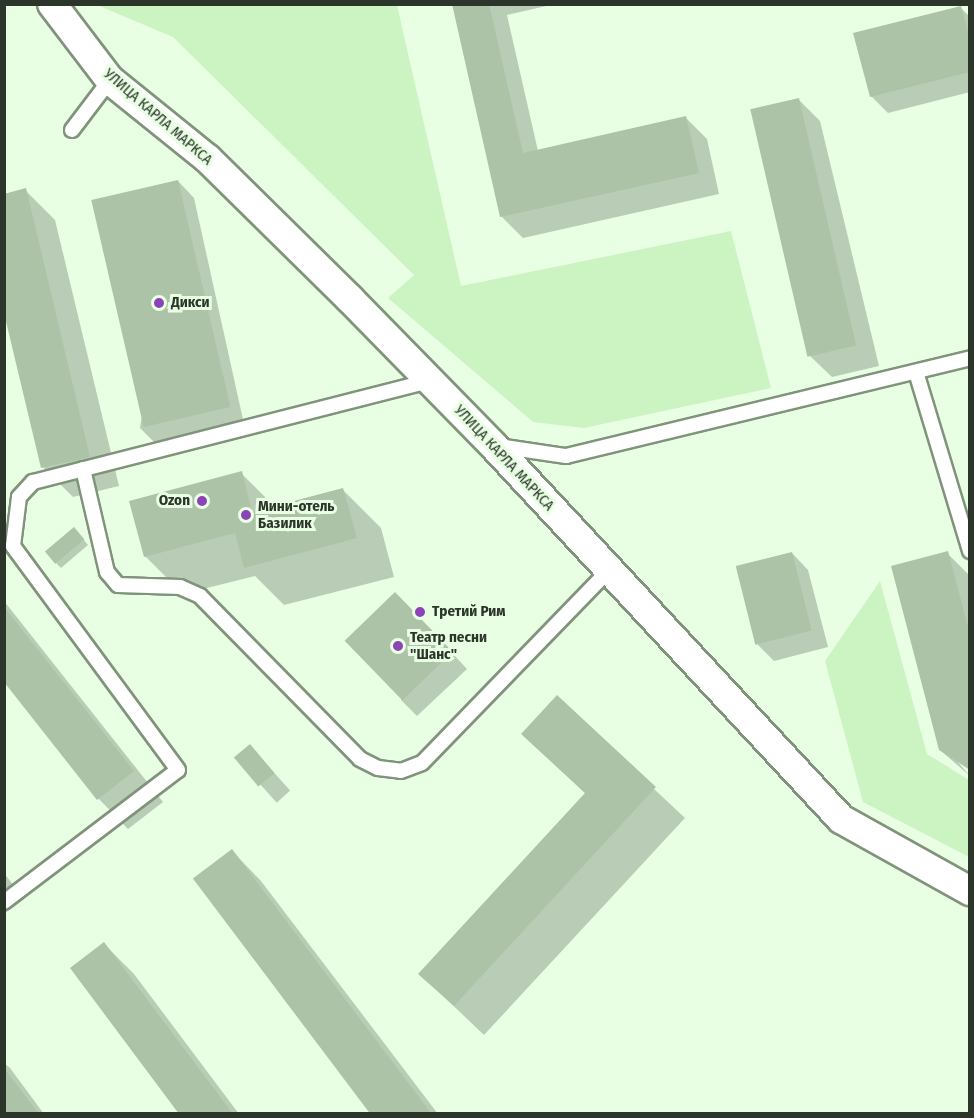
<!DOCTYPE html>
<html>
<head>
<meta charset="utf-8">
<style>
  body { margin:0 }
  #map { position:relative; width:974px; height:1118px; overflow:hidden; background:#e8ffe3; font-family:"Fira Sans Condensed",sans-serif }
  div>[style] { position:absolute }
  .green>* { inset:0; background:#ccf4c2 }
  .shadow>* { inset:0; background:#0003; transform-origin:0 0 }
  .building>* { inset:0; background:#adc3a8; transform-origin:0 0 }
  .roads { filter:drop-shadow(2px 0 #80947b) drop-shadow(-2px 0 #80947b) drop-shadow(0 2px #80947b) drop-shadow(0 -2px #80947b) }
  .service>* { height:14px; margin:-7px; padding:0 7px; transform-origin:7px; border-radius:7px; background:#fff }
  .minor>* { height:28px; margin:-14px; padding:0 14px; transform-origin:14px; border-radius:14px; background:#fff }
  .dots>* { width:16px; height:16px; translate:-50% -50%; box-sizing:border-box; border:3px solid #e8ffe3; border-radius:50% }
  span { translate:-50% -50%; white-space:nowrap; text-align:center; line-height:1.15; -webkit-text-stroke:6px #e8ffe3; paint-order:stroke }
  .street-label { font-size:15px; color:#2c352a }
  .poi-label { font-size:15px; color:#2c352a; font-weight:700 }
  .left { translate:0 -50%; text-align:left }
  .right { translate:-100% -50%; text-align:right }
  .frame { position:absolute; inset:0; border:6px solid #2c352a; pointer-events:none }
</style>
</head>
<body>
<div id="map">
  <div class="green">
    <div style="clip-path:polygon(97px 5px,397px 5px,461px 286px,731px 231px,771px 388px,584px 428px,533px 422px,388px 298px,414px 275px,173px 37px)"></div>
    <div style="clip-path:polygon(880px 581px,927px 754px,969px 780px,969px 857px,863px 802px,825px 661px)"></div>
  </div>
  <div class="shadow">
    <div style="clip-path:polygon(453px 4px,555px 4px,507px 15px,538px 151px,686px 118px,707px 139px,719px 194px,523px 238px,501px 216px)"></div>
    <div style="clip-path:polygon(961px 8px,970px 17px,970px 92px,888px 113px,871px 96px)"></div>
    <div style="clip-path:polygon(799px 100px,820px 121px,879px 366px,832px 377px,810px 356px)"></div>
    <div style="clip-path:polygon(178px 181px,194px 198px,244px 424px,157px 445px,140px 428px)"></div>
    <div style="clip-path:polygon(25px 190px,55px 220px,119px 486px,73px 497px,43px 467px)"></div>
    <div style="clip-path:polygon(241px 473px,276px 508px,343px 490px,381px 528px,394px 577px,284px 605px,255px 576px,183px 594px,145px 556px)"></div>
    <div style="clip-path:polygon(79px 534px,88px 545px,61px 568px,56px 563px)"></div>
    <div style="clip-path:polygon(792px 553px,808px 570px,828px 647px,774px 661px,757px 644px)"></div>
    <div style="clip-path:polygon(947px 553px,970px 576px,970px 768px,957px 761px,970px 776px,940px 750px)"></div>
    <div style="clip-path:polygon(4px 601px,163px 802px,128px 829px,99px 799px,4px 680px)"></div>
    <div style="clip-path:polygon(412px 610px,467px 669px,417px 716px,401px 700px)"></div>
    <div style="clip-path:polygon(557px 698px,685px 818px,484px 1035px,420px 974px,586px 794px,523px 734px)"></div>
    <div style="left:250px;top:746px;width:60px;height:18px;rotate:48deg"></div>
    <div style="clip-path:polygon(232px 851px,261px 881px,438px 1114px,374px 1114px)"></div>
    <div style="clip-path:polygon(4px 873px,24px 899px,4px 914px)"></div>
    <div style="clip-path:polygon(104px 944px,134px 974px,239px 1114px,181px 1114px)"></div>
    <div style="clip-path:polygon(4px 1063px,10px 1068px,44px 1114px,4px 1114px)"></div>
  </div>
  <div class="building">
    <div style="clip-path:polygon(452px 4px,489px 4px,523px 153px,686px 116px,699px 173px,500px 217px)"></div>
    <div style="clip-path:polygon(961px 6px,970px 39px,970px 72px,870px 97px,853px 33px)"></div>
    <div style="left:799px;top:98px;width:254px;height:50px;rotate:77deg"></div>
    <div style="left:178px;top:180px;width:233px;height:89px;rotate:77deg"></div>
    <div style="clip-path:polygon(26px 188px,90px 457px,41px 468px,4px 313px,4px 194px)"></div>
    <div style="clip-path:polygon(242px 471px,252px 512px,343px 488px,357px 538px,244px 568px,235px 533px,144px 557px,129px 501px)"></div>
    <div style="left:74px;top:527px;width:16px;height:38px;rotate:50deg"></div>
    <div style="clip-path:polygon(948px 551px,970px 634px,970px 770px,939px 750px,891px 566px)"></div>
    <div style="left:792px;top:552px;width:81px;height:58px;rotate:76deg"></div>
    <div style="left:395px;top:592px;width:83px;height:70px;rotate:46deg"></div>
    <div style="clip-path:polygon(4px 607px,134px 771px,97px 800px,4px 682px)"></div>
    <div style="clip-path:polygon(557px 695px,656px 787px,454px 1006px,418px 974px,585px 793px,521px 734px)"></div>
    <div style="left:250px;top:744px;width:38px;height:21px;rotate:50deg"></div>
    <div style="left:232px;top:849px;width:330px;height:49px;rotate:53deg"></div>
    <div style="clip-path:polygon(104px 942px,233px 1114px,179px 1114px,70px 968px)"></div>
    <div style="clip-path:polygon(4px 1068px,39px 1114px,4px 1114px)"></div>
  </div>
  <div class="roads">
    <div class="service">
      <div style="left:72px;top:130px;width:63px;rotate:-52.8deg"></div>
      <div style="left:916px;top:372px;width:187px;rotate:73.2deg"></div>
      <div style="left:498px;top:446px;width:69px;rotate:8.4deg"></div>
      <div style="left:566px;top:456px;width:416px;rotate:-13.6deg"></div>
      <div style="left:83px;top:469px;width:106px;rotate:76.9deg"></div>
      <div style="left:107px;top:572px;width:17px;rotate:50deg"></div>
      <div style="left:118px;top:585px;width:62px;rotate:1.8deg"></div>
      <div style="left:180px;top:587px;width:22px;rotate:24deg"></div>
      <div style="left:200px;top:596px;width:228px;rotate:45.5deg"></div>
      <div style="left:360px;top:759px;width:20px;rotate:27deg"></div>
      <div style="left:378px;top:768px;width:23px;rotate:7deg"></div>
      <div style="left:401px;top:771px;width:22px;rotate:-21deg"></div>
      <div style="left:422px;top:763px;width:269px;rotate:-45.9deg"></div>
      <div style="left:4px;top:902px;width:218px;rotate:-37.2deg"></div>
      <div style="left:178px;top:770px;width:278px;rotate:-126.4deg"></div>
      <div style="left:13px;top:546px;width:49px;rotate:-83deg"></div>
      <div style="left:19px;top:497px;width:21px;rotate:-47deg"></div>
      <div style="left:33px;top:482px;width:410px;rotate:-14.3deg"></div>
    </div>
    <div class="minor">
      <div style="left:52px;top:4px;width:96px;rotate:52.7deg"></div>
      <div style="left:110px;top:80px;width:126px;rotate:38.9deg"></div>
      <div style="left:208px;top:159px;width:199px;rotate:44.6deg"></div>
      <div style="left:350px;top:299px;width:204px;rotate:45.6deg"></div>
      <div style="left:493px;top:445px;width:511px;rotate:47.06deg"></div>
      <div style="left:841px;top:819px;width:148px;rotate:29.2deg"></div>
    </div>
  </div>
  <div class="dots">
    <div style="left:159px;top:303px;background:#8b43b6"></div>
    <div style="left:202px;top:501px;background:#8b43b6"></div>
    <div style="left:246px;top:515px;background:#8b43b6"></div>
    <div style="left:420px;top:612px;background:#8b43b6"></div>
    <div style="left:398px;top:646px;background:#8b43b6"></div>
  </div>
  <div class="street-label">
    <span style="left:158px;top:117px;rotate:41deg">УЛИЦА КАРЛА МАРКСА</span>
    <span style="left:504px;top:458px;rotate:47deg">УЛИЦА КАРЛА МАРКСА</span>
  </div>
  <div class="poi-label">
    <span class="left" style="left:171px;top:303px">Дикси</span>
    <span class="right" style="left:190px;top:501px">Ozon</span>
    <span class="left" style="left:258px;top:515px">Мини-отель<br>Базилик</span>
    <span class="left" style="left:432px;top:612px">Третий Рим</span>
    <span class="left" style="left:410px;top:646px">Театр песни<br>"Шанс"</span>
  </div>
  <div class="frame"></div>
</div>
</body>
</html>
